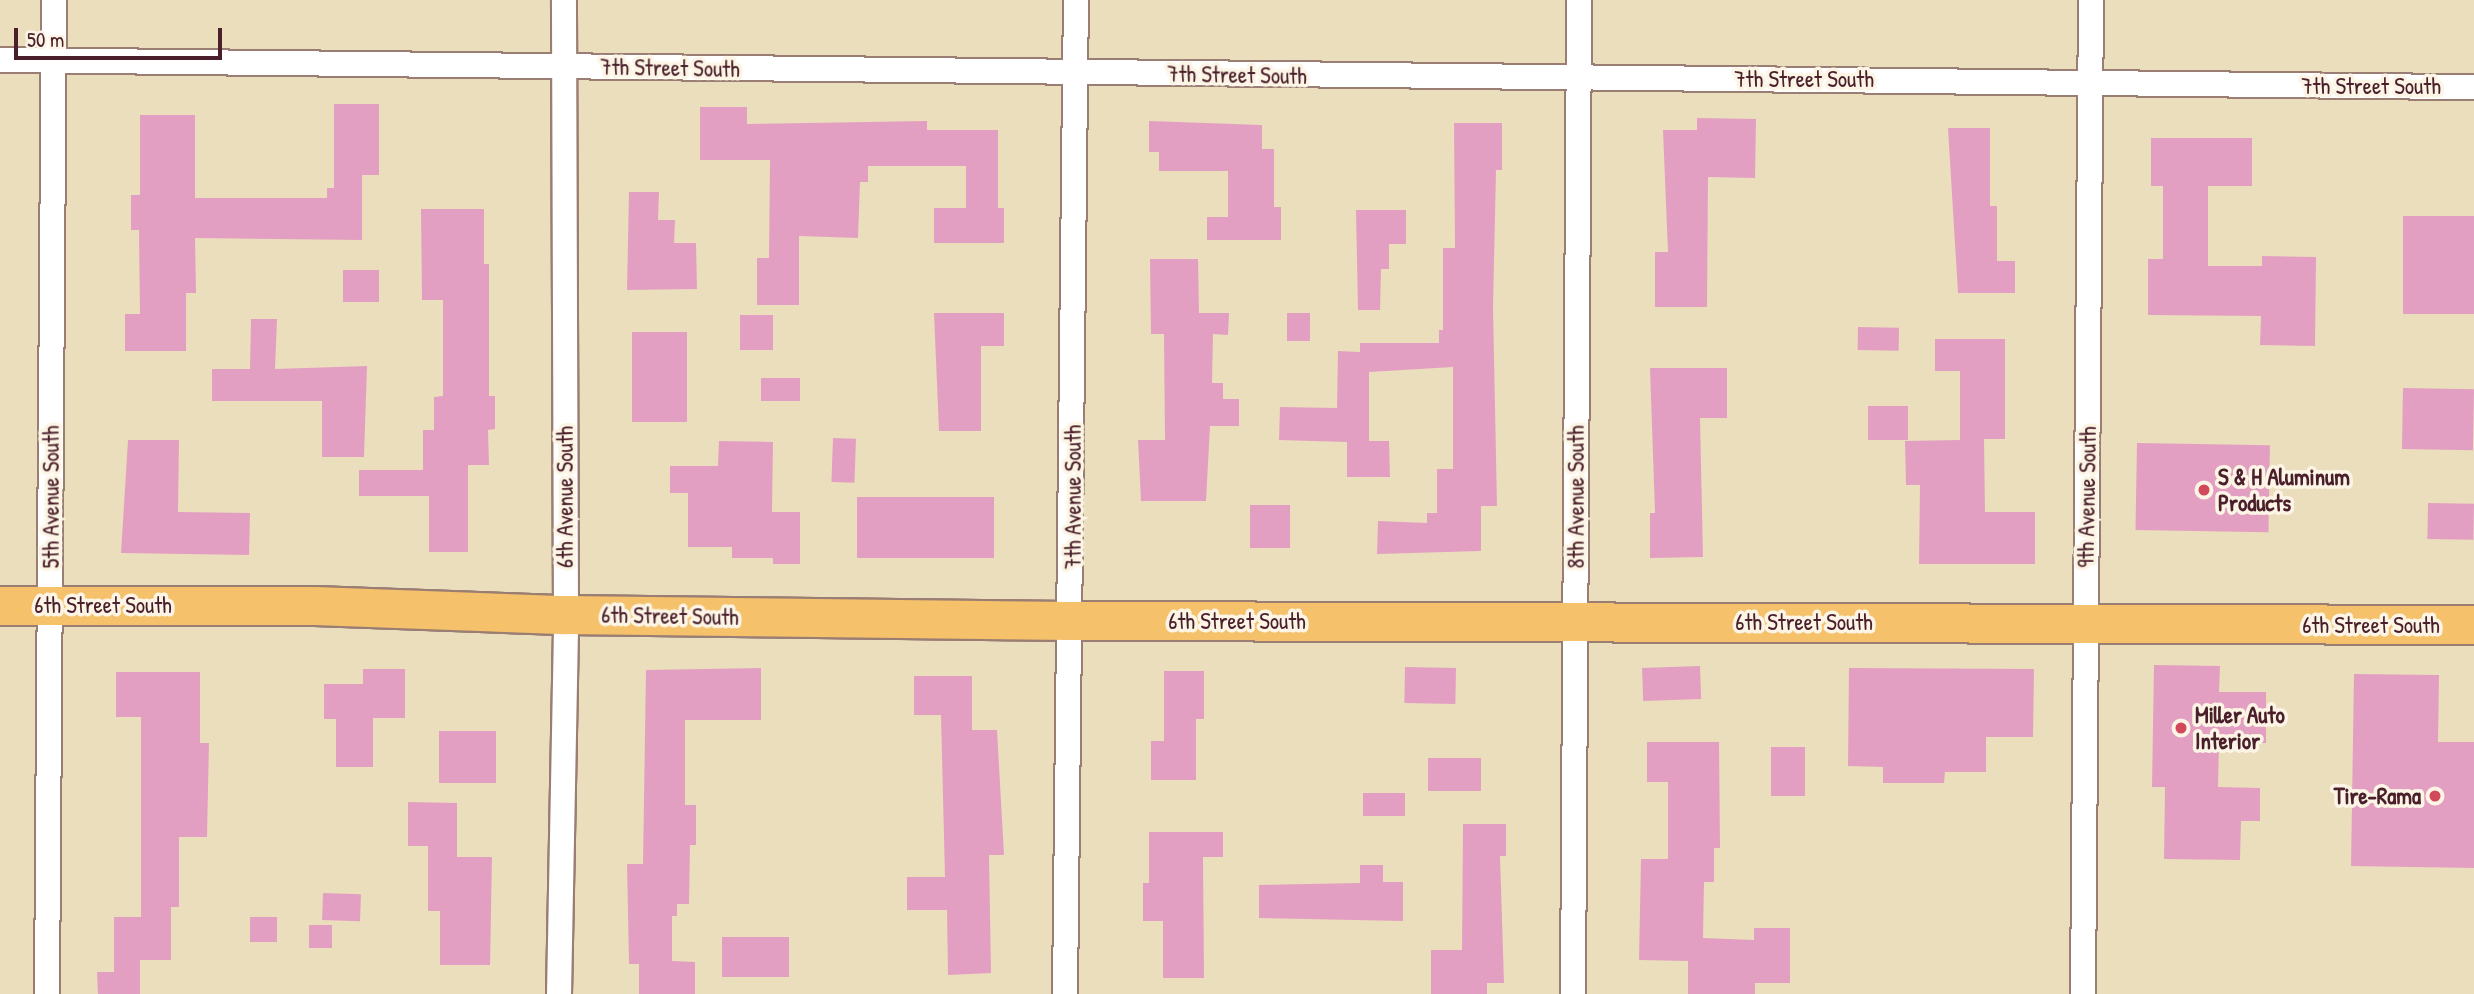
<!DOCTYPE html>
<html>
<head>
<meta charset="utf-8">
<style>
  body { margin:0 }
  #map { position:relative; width:2474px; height:994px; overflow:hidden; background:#ebdebc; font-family:"Patrick Hand",sans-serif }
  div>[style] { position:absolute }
  .building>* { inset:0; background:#e39fc2; transform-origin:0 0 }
  .roads { filter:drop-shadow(2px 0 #9a7e74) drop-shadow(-2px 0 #9a7e74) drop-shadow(0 2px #9a7e74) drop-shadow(0 -2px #9a7e74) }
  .street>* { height:24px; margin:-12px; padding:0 12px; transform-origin:12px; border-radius:12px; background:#fff }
  .primary>* { height:38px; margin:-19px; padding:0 19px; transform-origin:19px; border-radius:19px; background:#f5c16b }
  .dots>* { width:19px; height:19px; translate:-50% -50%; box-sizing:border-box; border:4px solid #fcf5e5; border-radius:50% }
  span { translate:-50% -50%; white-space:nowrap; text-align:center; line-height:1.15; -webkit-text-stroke:7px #fcf5e5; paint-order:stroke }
  .street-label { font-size:23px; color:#4a1f2b }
  .poi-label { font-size:23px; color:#4a1f2b; font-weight:700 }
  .left { translate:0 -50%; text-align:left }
  .right { translate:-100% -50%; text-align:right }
  .scale { position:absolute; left:14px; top:28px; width:208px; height:32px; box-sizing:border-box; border:4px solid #4a1f2b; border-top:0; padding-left:9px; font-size:21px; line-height:24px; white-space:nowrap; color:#4a1f2b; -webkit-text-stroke:5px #fcf5e5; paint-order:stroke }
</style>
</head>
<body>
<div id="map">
  <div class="building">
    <div style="clip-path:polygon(334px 104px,379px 104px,379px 175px,362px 175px,362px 240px,195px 238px,196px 293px,186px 293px,186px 351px,125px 351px,125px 314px,140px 314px,139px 230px,131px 230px,131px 195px,140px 195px,140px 115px,195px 115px,195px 198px,327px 198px,327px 188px,334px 188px)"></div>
    <div style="clip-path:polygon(700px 107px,747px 107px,747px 124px,927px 121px,927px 130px,998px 130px,998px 208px,1004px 208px,1004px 243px,934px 243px,934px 208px,966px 208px,966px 166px,868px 166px,868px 182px,860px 182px,858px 238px,799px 236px,799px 305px,757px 305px,757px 258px,769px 258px,770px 160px,700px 160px)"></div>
    <div style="clip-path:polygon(1697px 118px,1756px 119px,1755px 178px,1708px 177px,1707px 307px,1655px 307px,1655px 252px,1668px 252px,1663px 130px,1697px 130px)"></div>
    <div style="clip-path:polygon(1149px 121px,1262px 125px,1262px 149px,1274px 149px,1274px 207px,1281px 207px,1281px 240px,1207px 240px,1207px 217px,1228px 217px,1228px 171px,1159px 171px,1159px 152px,1149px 152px)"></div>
    <div style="clip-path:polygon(1454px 123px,1502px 123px,1502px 170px,1496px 170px,1493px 308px,1497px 506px,1481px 506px,1481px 551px,1377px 554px,1378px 521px,1427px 523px,1427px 513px,1437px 513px,1437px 469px,1453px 469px,1453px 367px,1369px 372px,1369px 441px,1389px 441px,1390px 477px,1347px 477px,1347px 442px,1279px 440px,1280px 407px,1337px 408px,1338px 351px,1360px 352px,1360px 343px,1439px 343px,1439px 330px,1443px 330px,1443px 248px,1455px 248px)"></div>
    <div style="clip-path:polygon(1948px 128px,1990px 128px,1990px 206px,1997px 206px,1997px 261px,2015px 261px,2015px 293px,1958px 293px)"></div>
    <div style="clip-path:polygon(2151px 138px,2252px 138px,2252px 186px,2208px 186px,2208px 266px,2262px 266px,2262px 256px,2316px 257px,2315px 346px,2260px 345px,2261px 316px,2148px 315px,2148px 259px,2163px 259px,2163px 186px,2151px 186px)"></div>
    <div style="clip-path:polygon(629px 192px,659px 192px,658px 220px,675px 220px,674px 243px,696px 243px,697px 289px,627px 290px)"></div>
    <div style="clip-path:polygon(421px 209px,484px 209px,484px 264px,489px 264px,489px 396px,495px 396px,495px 429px,488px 430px,489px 465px,468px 465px,468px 552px,429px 552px,429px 496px,359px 496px,359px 470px,423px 470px,423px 430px,434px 430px,434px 397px,443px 396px,443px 300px,422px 300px)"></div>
    <div style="clip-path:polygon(1356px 210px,1406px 210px,1406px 244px,1389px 244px,1389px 269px,1381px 269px,1380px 310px,1358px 310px)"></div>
    <div style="left:2403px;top:216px;width:71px;height:98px"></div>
    <div style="clip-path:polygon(1150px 259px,1198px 259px,1199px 313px,1229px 313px,1228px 335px,1213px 334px,1212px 383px,1223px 383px,1223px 399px,1239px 399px,1239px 426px,1210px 426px,1206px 501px,1141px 501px,1138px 440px,1165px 440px,1164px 334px,1151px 334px)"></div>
    <div style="left:343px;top:270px;width:36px;height:32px"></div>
    <div style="clip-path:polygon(934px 313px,1004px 313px,1004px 346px,981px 346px,981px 431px,939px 431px)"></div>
    <div style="left:1287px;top:313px;width:23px;height:28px"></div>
    <div style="left:740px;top:315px;width:33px;height:35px"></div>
    <div style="clip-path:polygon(251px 319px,277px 319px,275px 369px,367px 366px,364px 457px,322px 457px,322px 401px,212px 401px,212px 369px,250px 369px)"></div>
    <div style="left:1858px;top:327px;width:41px;height:23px;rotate:1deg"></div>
    <div style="left:632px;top:332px;width:55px;height:90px"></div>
    <div style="clip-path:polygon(1935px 339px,2005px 339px,2005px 439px,1984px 439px,1985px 512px,2035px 512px,2035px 564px,1919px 564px,1920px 485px,1906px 485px,1905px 441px,1960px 440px,1960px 371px,1935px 371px)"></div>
    <div style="clip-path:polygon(1650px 368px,1727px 368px,1727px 418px,1700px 418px,1703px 557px,1650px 558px,1650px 513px,1655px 513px)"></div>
    <div style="left:761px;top:378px;width:39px;height:23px"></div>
    <div style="left:2403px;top:388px;width:71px;height:61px;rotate:1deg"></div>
    <div style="left:1868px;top:406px;width:40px;height:34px"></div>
    <div style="left:833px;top:438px;width:23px;height:44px;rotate:2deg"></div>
    <div style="clip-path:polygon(128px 440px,179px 440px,178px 512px,250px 513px,249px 555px,121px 553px)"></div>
    <div style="clip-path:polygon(719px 441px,773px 442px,772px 512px,800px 512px,800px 564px,773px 564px,773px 558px,732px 558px,732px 547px,688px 547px,688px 493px,670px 493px,670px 466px,718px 466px)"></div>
    <div style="left:2137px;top:443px;width:133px;height:87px;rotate:1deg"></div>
    <div style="left:857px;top:497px;width:137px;height:61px"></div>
    <div style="left:2428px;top:503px;width:46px;height:36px;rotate:1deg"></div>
    <div style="left:1250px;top:505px;width:40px;height:43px"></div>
    <div style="clip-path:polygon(2154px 665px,2220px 666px,2219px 692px,2266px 692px,2266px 743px,2219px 743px,2218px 787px,2260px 788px,2260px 821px,2241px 821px,2240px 860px,2164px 859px,2165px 787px,2152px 787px)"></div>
    <div style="left:1700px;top:666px;width:33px;height:58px;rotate:88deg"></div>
    <div style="left:1405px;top:667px;width:51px;height:36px;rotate:1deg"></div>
    <div style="clip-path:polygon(761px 668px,761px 720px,685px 720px,685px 805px,696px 805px,696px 845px,690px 845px,689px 904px,677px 904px,677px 916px,672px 916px,672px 961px,695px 962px,695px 994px,639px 994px,639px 964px,629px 964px,627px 864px,643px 864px,646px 670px)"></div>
    <div style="clip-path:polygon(1849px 668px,2034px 669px,2033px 737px,1986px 737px,1986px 772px,1945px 772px,1944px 783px,1883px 783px,1883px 767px,1848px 766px)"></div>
    <div style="clip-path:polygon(363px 669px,405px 669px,405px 718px,373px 718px,373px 767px,336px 767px,336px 719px,324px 719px,324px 684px,363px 684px)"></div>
    <div style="clip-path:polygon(1164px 671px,1204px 671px,1204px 719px,1196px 719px,1196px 780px,1151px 780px,1151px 741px,1164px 741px)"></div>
    <div style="clip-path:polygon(116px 672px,200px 672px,200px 743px,209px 743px,207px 837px,179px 837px,179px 907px,171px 907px,171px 960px,140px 960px,140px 994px,98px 994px,97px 972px,114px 972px,114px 917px,141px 917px,141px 717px,116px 717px)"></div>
    <div style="clip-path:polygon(2354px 674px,2439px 675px,2438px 742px,2474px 742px,2474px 868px,2351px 866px)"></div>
    <div style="clip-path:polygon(914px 676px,972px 676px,972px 730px,997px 730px,1004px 855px,989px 855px,991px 973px,948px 975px,947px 910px,907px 910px,907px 877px,945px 877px,941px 715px,914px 715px)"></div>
    <div style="left:439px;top:731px;width:57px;height:52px"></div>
    <div style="clip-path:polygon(1647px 742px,1719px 742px,1720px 848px,1714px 848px,1714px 882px,1704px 882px,1703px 938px,1754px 940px,1754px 928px,1790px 928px,1790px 983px,1755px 983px,1755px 994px,1688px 994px,1688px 961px,1639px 960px,1641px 859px,1668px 859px,1668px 782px,1647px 782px)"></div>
    <div style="left:1771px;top:747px;width:34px;height:49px"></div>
    <div style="left:1428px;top:758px;width:53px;height:33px"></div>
    <div style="left:1363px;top:793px;width:42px;height:23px"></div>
    <div style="clip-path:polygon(408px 802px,457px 803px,457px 857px,492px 857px,490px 965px,440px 965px,440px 911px,428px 911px,428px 846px,408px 846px)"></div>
    <div style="clip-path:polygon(1463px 824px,1506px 824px,1506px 856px,1500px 856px,1504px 983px,1487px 983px,1487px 994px,1431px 994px,1431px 950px,1462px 950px)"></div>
    <div style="clip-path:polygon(1149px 832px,1223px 832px,1223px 857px,1203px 857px,1204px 978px,1163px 978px,1163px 921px,1143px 921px,1143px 883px,1149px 883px)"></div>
    <div style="clip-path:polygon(1360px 865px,1383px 865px,1383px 882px,1403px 882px,1403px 921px,1259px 918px,1259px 885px,1360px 883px)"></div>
    <div style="left:323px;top:893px;width:38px;height:27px;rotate:2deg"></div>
    <div style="left:250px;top:917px;width:27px;height:25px"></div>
    <div style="left:309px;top:925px;width:23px;height:23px"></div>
    <div style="left:722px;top:937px;width:67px;height:40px"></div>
  </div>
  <div class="roads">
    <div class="street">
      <div style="left:0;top:60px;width:2474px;rotate:0.63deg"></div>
      <div style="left:47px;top:994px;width:994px;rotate:-89.6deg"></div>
      <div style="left:559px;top:994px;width:379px;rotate:-88.9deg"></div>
      <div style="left:566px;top:615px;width:615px;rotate:-90.19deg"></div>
      <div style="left:1065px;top:994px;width:994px;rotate:-89.37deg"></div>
      <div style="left:1573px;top:994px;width:994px;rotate:-89.65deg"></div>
      <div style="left:2083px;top:994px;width:994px;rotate:-89.54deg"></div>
    </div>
    <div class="primary">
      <div style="left:0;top:606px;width:315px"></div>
      <div style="left:315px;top:606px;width:251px;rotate:2.1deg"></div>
      <div style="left:566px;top:615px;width:506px;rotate:0.68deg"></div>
      <div style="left:1072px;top:621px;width:1402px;rotate:0.16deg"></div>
    </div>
  </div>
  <div class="dots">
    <div style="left:2204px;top:490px;background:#d1495b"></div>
    <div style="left:2181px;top:728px;background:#d1495b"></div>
    <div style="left:2435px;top:796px;background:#d1495b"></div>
  </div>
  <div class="street-label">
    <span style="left:670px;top:68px;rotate:1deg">7th Street South</span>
    <span style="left:1237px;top:75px;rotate:1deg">7th Street South</span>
    <span style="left:1804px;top:79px">7th Street South</span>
    <span style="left:2371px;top:86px">7th Street South</span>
    <span style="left:51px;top:497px;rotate:-90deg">5th Avenue South</span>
    <span style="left:565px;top:497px;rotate:-90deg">6th Avenue South</span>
    <span style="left:1073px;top:497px;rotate:-90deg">7th Avenue South</span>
    <span style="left:1576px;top:497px;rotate:-90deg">8th Avenue South</span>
    <span style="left:2087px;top:497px;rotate:-89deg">9th Avenue South</span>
    <span style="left:103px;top:605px">6th Street South</span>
    <span style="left:670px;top:616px;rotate:1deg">6th Street South</span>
    <span style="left:1237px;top:621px">6th Street South</span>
    <span style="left:1804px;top:622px">6th Street South</span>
    <span style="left:2371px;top:625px">6th Street South</span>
  </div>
  <div class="poi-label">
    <span class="left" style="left:2218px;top:490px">S &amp; H Aluminum<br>Products</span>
    <span class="left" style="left:2195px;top:728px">Miller Auto<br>Interior</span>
    <span class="right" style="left:2421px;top:796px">Tire-Rama</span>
  </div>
  <div class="scale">50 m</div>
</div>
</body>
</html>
